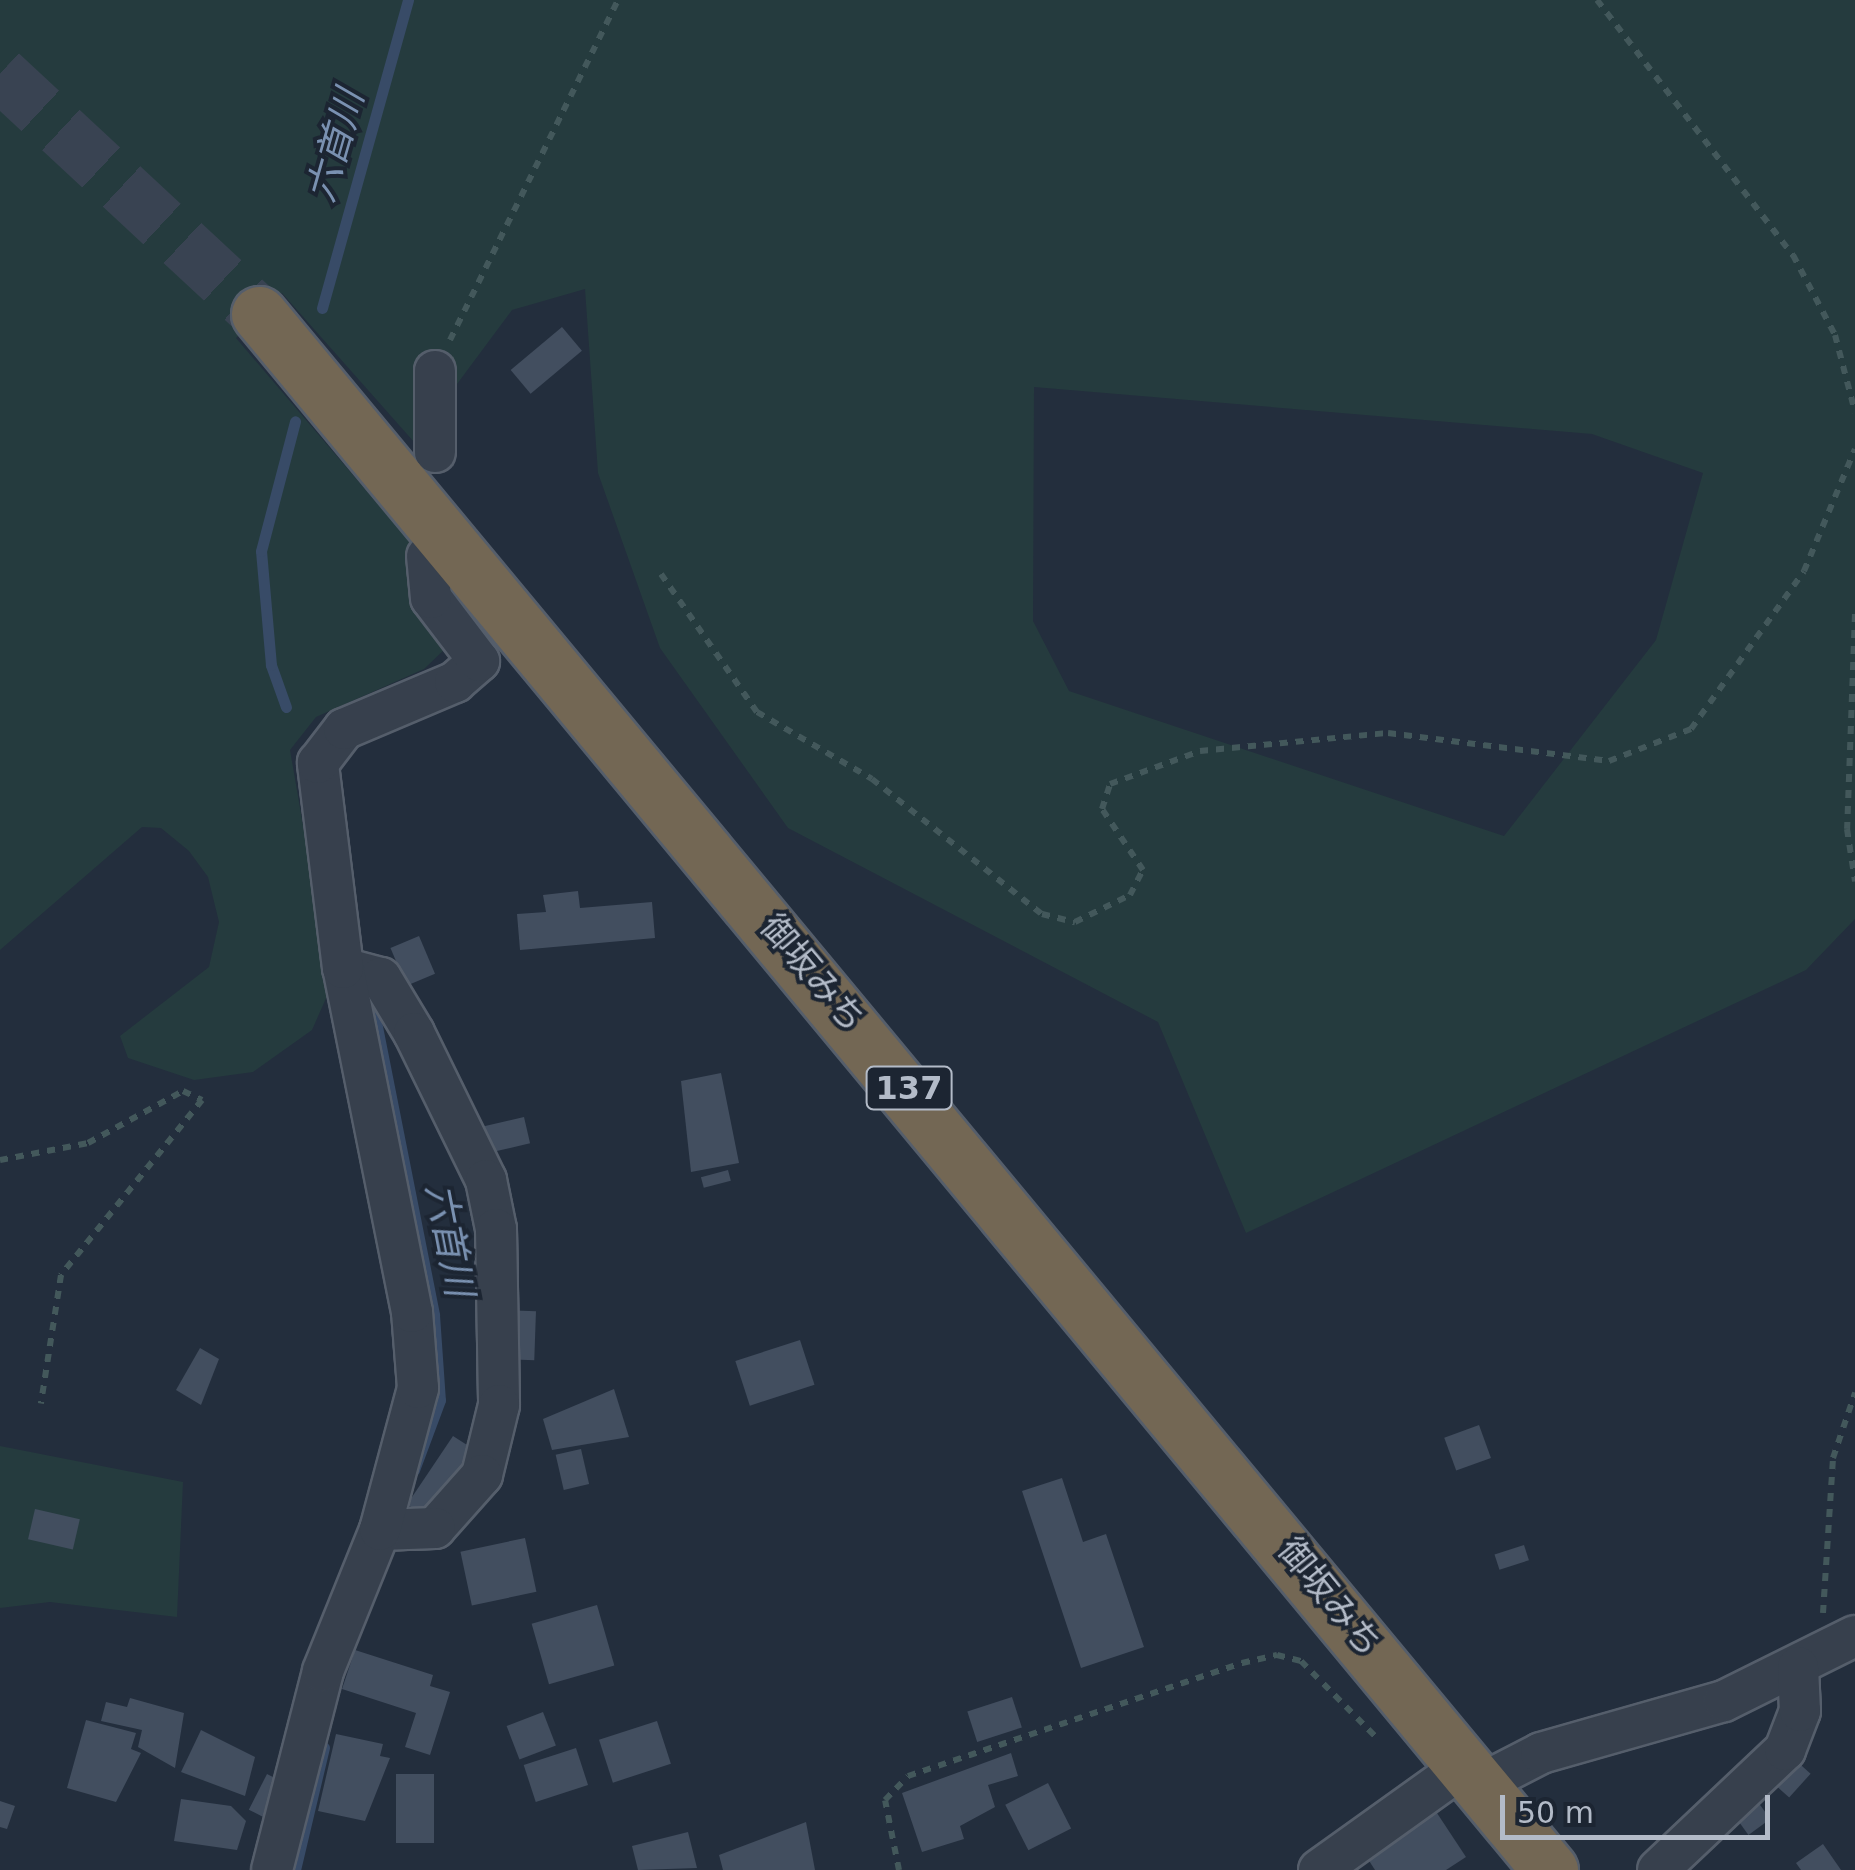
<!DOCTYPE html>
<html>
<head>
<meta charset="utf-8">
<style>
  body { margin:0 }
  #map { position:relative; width:1855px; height:1870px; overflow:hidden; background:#232e3d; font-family:"DejaVu Sans","Noto Sans JP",sans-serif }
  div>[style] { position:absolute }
  .green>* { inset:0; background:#253b3e }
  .stream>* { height:11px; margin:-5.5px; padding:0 5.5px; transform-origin:5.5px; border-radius:5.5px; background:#384b67 }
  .building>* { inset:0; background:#424e5f; transform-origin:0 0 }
  .highway-tunnel>* { height:55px; margin-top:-27.5px; transform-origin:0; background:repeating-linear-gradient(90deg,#394352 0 55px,transparent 0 83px) }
  .path>* { height:6px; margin-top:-3px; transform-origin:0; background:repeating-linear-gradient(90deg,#43585b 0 8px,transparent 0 16px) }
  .roads { filter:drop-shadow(2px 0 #555e6b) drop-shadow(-2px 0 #555e6b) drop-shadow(0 2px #555e6b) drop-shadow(0 -2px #555e6b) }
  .minor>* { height:40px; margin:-20px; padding:0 20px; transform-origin:20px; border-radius:20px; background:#37404d }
  .highway>* { height:55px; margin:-27.5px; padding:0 27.5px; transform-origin:27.5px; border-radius:27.5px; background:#736754 }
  span { translate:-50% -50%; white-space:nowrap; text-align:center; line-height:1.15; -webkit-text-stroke:8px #1c2532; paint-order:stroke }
  .shield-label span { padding:2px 8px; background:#1c2532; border:2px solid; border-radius:8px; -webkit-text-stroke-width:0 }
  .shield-label { font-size:32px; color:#b3bbc8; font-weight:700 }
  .street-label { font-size:35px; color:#b3bbc8 }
  .water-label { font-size:38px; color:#7a91b1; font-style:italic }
  .scale { position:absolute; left:1500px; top:1795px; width:270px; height:45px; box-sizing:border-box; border:5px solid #b3bbc8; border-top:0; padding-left:12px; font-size:30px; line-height:35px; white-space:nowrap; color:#b3bbc8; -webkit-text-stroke:8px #1c2532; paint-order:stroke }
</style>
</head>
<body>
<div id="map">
  <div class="green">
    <div style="clip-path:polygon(evenodd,0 0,1855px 0,1855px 919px,1806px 970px,1246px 1233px,1158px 1022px,788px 828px,660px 648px,598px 473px,585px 289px,512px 310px,414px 442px,282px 293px,236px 338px,411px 543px,413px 596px,446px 648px,424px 669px,316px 717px,290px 750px,331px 987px,312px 1030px,253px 1072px,194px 1080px,128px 1058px,120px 1036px,209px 967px,219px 922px,208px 877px,189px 851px,161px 828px,142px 827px,0 950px,0 0,1034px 387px,1592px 434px,1703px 473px,1656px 640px,1504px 836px,1069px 691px,1033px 621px,1034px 387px)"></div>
    <div style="clip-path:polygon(0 1446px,183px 1482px,177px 1617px,50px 1602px,0 1608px)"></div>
  </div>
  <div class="stream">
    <div style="left:322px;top:308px;width:320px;rotate:-74.4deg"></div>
    <div style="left:286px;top:707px;width:45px;rotate:-109.7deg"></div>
    <div style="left:271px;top:665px;width:114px;rotate:-95deg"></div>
    <div style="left:261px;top:551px;width:134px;rotate:-75.3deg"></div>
    <div style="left:371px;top:996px;width:325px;rotate:78.8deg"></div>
    <div style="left:434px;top:1315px;width:85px;rotate:86deg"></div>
    <div style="left:440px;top:1400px;width:75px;rotate:110.4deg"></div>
    <div style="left:295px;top:1870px;width:126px;rotate:-76.7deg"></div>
  </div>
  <div class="building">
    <div style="left:562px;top:327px;width:31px;height:67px;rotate:50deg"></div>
    <div style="clip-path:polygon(578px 891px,580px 908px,652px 902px,655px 938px,520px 950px,517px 914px,546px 912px,543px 895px)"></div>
    <div style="left:419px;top:936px;width:41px;height:31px;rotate:67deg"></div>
    <div style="clip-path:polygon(721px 1073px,739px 1163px,691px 1172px,681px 1081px)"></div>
    <div style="left:524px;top:1117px;width:27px;height:42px;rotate:77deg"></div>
    <div style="left:728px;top:1170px;width:11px;height:28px;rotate:75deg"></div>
    <div style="left:502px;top:1310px;width:34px;height:49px;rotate:2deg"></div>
    <div style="left:800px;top:1340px;width:47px;height:68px;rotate:72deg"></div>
    <div style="clip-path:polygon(200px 1348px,219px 1359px,201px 1405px,176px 1390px)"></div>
    <div style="clip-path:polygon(614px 1389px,629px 1437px,552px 1450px,543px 1419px)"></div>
    <div style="left:1479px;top:1425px;width:35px;height:37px;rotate:70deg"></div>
    <div style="clip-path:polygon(453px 1436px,478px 1452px,423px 1525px,408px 1503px)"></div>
    <div style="left:581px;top:1449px;width:36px;height:26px;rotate:77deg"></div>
    <div style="clip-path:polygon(1062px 1478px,1083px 1542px,1106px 1534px,1144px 1647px,1081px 1668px,1022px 1491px)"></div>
    <div style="left:35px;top:1509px;width:46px;height:31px;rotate:13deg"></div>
    <div style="left:525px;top:1538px;width:55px;height:66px;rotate:78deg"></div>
    <div style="left:1524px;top:1545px;width:16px;height:31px;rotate:72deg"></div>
    <div style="left:597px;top:1605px;width:63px;height:68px;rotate:74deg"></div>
    <div style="clip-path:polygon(355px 1650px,433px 1675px,430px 1686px,450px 1692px,430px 1755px,405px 1747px,416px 1713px,342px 1689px)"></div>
    <div style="left:1012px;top:1697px;width:32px;height:47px;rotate:72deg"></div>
    <div style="clip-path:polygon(130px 1698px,184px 1713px,175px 1768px,138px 1747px,142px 1730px,101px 1721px,106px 1702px,127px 1707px)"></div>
    <div style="left:543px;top:1712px;width:36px;height:39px;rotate:69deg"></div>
    <div style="clip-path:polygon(86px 1720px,136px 1733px,131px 1749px,141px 1753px,116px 1802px,67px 1788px)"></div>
    <div style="left:657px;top:1721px;width:45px;height:61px;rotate:72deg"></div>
    <div style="clip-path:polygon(201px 1730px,255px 1757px,245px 1796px,181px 1772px)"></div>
    <div style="clip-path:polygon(336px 1734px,383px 1744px,380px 1756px,390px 1758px,365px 1821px,318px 1811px)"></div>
    <div style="left:576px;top:1748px;width:39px;height:55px;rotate:72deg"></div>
    <div style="clip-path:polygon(1011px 1753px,1018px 1776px,988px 1785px,995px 1807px,960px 1826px,964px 1839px,922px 1852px,902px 1793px)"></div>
    <div style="left:1792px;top:1757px;width:25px;height:32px;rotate:42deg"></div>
    <div style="left:267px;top:1774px;width:22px;height:40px;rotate:27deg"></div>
    <div style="left:396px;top:1774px;width:38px;height:69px"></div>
    <div style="left:1048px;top:1783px;width:51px;height:48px;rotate:63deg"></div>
    <div style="left:1755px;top:1798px;width:26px;height:27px;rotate:54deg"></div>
    <div style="clip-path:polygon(181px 1799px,231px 1806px,246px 1821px,237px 1850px,174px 1841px)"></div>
    <div style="clip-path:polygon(0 1801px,15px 1806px,7px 1829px,0 1827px)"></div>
    <div style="clip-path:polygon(1433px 1807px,1466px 1857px,1446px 1870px,1375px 1870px,1364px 1853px)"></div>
    <div style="clip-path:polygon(806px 1822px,815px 1870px,723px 1870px,719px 1855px)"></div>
    <div style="clip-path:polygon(688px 1832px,697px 1868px,638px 1870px,632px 1846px)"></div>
    <div style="clip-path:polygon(1823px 1844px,1841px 1870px,1801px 1870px,1796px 1863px)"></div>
  </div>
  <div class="highway-tunnel">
    <div style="left:0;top:73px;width:354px;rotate:42.9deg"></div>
  </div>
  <div class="path">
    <div style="left:1597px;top:0;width:322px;rotate:52.5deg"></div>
    <div style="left:1793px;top:255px;width:90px;rotate:62.3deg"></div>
    <div style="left:1835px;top:335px;width:80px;rotate:75.4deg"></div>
    <div style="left:450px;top:340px;width:379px;rotate:-63.7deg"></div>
    <div style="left:661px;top:574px;width:168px;rotate:55.2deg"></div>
    <div style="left:757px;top:712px;width:133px;rotate:30.2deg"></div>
    <div style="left:872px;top:779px;width:217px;rotate:38.5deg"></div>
    <div style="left:1042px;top:914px;width:34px;rotate:14deg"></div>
    <div style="left:1075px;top:922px;width:61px;rotate:-26.1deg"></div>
    <div style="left:1130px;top:895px;width:28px;rotate:-63deg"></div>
    <div style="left:1143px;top:870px;width:73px;rotate:-123.9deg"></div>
    <div style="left:1102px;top:809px;width:26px;rotate:-72deg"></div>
    <div style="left:1110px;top:784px;width:96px;rotate:-20.1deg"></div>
    <div style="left:1200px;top:751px;width:189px;rotate:-5.5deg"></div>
    <div style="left:1388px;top:733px;width:223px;rotate:7.2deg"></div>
    <div style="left:1609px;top:761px;width:88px;rotate:-21.3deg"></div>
    <div style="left:1691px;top:729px;width:194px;rotate:-54.4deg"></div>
    <div style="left:1804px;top:571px;width:132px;rotate:-67.3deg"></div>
    <div style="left:1855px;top:614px;width:215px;rotate:92.1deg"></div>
    <div style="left:1847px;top:829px;width:53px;rotate:81.3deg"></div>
    <div style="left:0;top:1160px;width:90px;rotate:-10.9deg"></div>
    <div style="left:88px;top:1143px;width:108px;rotate:-28.7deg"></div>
    <div style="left:183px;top:1091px;width:21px;rotate:25deg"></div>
    <div style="left:202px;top:1100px;width:225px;rotate:128.9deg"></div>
    <div style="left:61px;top:1275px;width:130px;rotate:98.9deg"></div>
    <div style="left:1823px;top:1613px;width:155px;rotate:-86.3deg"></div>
    <div style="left:1833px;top:1458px;width:69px;rotate:-71.3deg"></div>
    <div style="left:899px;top:1870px;width:71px;rotate:-101.3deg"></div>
    <div style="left:885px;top:1800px;width:33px;rotate:-46deg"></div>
    <div style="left:908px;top:1776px;width:353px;rotate:-18.7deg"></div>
    <div style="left:1242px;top:1663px;width:36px;rotate:-13deg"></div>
    <div style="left:1277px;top:1655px;width:25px;rotate:14deg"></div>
    <div style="left:1301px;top:1661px;width:110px;rotate:45.4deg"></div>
  </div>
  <div class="roads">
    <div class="minor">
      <div style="left:435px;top:371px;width:81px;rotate:90deg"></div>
      <div style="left:343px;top:968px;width:39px;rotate:15deg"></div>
      <div style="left:381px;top:978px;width:64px;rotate:59deg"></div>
      <div style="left:414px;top:1033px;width:164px;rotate:63.9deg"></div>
      <div style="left:486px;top:1180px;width:50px;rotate:78.5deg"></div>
      <div style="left:496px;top:1229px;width:176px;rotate:89deg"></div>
      <div style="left:499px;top:1405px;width:72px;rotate:103.7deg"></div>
      <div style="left:482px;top:1475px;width:71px;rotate:131.6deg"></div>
      <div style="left:435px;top:1528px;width:55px;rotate:177.9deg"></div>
      <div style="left:1483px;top:1783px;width:65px;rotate:-27.3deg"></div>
      <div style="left:1541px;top:1753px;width:190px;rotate:-15.9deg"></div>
      <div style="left:1724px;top:1701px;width:146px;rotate:-26.4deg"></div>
      <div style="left:272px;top:1870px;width:205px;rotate:-75.6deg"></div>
      <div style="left:323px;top:1671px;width:152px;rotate:-68deg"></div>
      <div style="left:380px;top:1530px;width:147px;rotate:-75deg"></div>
      <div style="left:418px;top:1388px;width:76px;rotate:-94.5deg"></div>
      <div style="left:412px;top:1312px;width:351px;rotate:-101.3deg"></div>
      <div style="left:343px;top:968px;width:207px;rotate:-97deg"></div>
      <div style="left:318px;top:763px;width:43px;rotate:-52.6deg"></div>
      <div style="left:344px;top:729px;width:121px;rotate:-22.9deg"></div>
      <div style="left:455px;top:682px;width:32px;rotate:-41deg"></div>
      <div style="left:479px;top:661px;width:79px;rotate:-127.3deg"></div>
      <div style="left:431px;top:598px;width:42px;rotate:-95.4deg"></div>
      <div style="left:1319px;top:1870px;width:182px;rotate:-35.6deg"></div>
      <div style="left:1658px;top:1870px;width:175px;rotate:-43.4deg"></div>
      <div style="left:1785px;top:1750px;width:42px;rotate:-69deg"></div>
      <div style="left:1800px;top:1711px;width:44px;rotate:-92.6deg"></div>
    </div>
    <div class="highway">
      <div style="left:259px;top:314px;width:2022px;rotate:50.32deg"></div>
    </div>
  </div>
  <div class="shield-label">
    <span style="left:909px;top:1088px">137</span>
  </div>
  <div class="street-label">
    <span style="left:813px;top:973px;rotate:50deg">御坂みち</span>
    <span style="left:1330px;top:1597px;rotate:51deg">御坂みち</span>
  </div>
  <div class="water-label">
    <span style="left:336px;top:146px;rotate:-74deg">六首川</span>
    <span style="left:449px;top:1240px;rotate:79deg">六首川</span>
  </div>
  <div class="scale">50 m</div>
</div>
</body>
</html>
